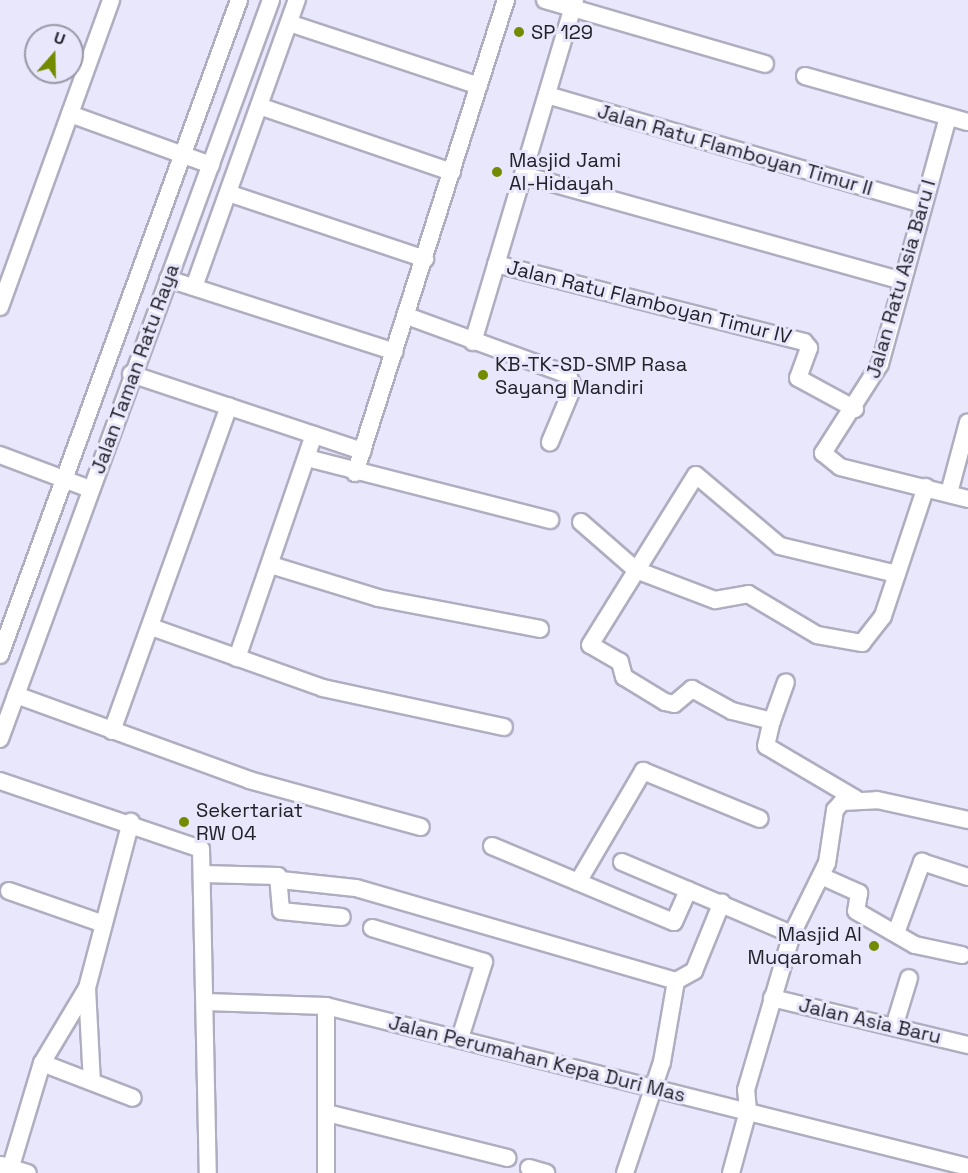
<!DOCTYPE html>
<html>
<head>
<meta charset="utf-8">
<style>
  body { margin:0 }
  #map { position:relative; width:968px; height:1173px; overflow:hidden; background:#e8e7fb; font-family:"Space Grotesk",sans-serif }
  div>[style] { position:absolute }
  .roads { filter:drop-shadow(2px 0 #afadc0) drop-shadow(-2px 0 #afadc0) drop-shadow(0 2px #afadc0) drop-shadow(0 -2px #afadc0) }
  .minor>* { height:16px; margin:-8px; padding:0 8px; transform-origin:8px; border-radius:8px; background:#fff }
  .dots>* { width:16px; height:16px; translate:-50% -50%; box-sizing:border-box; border:3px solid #e8e7fb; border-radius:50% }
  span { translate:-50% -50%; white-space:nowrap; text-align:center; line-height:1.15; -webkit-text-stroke:6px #e8e7fb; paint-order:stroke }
  .poi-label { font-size:20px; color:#23222a }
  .left { translate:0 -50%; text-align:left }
  .right { translate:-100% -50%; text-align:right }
  .street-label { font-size:20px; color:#23222a }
  .north { position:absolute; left:24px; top:24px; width:60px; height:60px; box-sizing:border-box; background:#e8e7fb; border:2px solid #9998a7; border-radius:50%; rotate:20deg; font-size:16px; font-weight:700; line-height:24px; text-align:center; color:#23222a }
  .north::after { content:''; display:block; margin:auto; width:21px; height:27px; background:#728b00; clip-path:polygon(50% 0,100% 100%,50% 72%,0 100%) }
</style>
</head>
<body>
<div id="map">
  <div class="roads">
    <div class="minor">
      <div style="left:545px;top:0;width:229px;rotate:16.2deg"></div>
      <div style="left:289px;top:23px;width:200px;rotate:18.3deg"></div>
      <div style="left:805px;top:76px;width:169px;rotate:15.8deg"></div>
      <div style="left:547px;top:95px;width:391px;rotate:16.2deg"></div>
      <div style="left:259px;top:106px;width:204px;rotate:18.9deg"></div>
      <div style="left:70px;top:114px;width:150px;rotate:19.9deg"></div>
      <div style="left:948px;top:117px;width:256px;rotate:105.4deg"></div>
      <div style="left:880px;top:364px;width:106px;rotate:122.6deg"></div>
      <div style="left:823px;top:453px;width:22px;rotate:39deg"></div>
      <div style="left:840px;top:467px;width:132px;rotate:14deg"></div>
      <div style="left:523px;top:175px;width:394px;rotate:15.6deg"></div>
      <div style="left:228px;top:193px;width:208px;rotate:18.5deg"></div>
      <div style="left:496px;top:264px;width:318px;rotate:14.2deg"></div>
      <div style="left:804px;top:342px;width:8px;rotate:50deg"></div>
      <div style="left:809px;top:348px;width:32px;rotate:110deg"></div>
      <div style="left:798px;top:378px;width:65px;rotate:28.5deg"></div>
      <div style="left:168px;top:279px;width:238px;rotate:17.8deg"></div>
      <div style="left:194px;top:287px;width:305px;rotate:-70.3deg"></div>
      <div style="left:0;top:307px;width:326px;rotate:-70.1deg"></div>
      <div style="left:407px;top:316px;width:171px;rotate:20.1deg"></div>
      <div style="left:568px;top:375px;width:13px;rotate:67deg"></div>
      <div style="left:573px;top:387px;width:60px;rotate:112.7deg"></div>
      <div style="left:473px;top:342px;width:357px;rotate:-73.4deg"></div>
      <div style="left:131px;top:374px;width:244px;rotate:18.4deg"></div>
      <div style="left:0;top:455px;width:96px;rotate:20.7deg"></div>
      <div style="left:307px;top:458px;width:251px;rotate:14.3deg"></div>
      <div style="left:355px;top:473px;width:497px;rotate:-72.3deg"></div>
      <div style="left:949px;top:493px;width:73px;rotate:-75deg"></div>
      <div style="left:581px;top:522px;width:73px;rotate:41.1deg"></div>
      <div style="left:636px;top:570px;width:85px;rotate:20.8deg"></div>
      <div style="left:715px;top:600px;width:34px;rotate:-10deg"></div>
      <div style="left:748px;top:594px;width:80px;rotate:30.7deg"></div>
      <div style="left:817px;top:635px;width:46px;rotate:10.1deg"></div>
      <div style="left:862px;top:643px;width:34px;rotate:-52deg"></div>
      <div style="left:883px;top:616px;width:136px;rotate:-71.6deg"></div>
      <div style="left:271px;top:565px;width:112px;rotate:17.1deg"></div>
      <div style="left:378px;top:598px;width:165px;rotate:10.8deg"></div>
      <div style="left:151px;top:627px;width:182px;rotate:19.5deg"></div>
      <div style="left:323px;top:688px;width:185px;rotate:12.2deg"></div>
      <div style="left:0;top:655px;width:697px;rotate:-69.95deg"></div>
      <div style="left:237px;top:658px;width:236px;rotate:-71deg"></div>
      <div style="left:16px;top:695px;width:248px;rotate:20deg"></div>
      <div style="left:249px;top:780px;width:178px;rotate:15.3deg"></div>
      <div style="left:772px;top:721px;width:41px;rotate:-70.3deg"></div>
      <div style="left:112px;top:731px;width:345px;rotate:-70.2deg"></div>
      <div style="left:0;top:739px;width:787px;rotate:-69.86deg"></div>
      <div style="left:0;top:781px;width:212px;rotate:18.7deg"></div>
      <div style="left:201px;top:849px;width:324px;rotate:88.8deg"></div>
      <div style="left:856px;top:799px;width:104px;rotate:-149.5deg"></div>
      <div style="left:766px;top:746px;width:26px;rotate:-77deg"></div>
      <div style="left:772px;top:721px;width:41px;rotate:-166deg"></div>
      <div style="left:732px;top:711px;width:46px;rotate:-151.2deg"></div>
      <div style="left:692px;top:689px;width:23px;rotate:140deg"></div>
      <div style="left:674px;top:704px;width:9px;rotate:-167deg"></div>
      <div style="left:665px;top:702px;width:48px;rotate:-148.6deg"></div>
      <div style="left:624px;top:677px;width:16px;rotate:-105deg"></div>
      <div style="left:620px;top:662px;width:34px;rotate:-150deg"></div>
      <div style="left:590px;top:645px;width:200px;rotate:-58.1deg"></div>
      <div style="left:696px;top:475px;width:110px;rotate:40.2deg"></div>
      <div style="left:780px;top:546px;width:120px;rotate:13.5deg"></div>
      <div style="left:492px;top:846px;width:197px;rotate:22.7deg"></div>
      <div style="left:674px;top:922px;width:35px;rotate:-66deg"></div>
      <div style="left:622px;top:862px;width:185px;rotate:23deg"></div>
      <div style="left:202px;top:874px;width:76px;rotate:1.5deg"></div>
      <div style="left:278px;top:876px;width:35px;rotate:85deg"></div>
      <div style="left:281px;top:911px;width:61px;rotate:5.6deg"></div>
      <div style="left:821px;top:876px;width:42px;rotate:24.1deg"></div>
      <div style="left:859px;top:893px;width:18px;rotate:99deg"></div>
      <div style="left:856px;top:911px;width:68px;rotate:30deg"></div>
      <div style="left:915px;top:945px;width:48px;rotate:12deg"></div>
      <div style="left:281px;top:880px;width:75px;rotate:6.1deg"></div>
      <div style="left:356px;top:888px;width:333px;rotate:16.2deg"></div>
      <div style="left:676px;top:981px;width:21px;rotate:-29deg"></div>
      <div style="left:694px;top:971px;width:74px;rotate:-67.9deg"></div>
      <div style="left:578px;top:882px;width:129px;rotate:-59.6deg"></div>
      <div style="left:643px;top:771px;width:126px;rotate:22.3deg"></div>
      <div style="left:9px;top:891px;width:97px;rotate:19.2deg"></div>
      <div style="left:372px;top:928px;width:117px;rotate:16.9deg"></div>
      <div style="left:484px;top:962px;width:80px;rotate:107.5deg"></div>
      <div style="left:896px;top:933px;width:76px;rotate:-69.9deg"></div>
      <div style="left:922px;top:862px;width:48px;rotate:18.1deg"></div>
      <div style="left:87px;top:988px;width:94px;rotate:87deg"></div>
      <div style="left:772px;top:998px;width:202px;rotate:13.5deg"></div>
      <div style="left:206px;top:1002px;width:120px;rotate:1.9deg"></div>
      <div style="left:326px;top:1006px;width:662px;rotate:14.08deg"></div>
      <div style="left:894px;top:1027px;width:51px;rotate:-73deg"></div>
      <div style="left:42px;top:1063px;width:97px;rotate:21deg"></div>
      <div style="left:748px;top:1111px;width:21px;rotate:-95deg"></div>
      <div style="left:746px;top:1090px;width:163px;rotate:-73.6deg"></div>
      <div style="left:792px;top:934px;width:79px;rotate:-63.8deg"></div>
      <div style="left:827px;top:863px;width:54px;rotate:-81.4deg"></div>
      <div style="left:835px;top:810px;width:11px;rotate:-49deg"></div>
      <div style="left:842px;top:802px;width:35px;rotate:-3deg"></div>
      <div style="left:877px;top:800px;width:93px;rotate:12.4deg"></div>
      <div style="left:327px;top:1113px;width:186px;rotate:14deg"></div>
      <div style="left:1px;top:1165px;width:28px;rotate:17deg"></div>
      <div style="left:529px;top:1168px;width:18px;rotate:16deg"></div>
      <div style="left:9px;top:1173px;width:115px;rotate:-73.3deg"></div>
      <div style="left:42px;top:1063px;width:87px;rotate:-59deg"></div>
      <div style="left:87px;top:988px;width:172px;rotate:-75.2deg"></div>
      <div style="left:326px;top:1173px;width:167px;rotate:-90deg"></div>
      <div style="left:625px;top:1173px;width:117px;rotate:-71.6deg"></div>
      <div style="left:662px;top:1062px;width:82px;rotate:-80.2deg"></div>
      <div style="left:731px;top:1173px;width:64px;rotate:-74.7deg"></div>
    </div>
  </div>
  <div class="dots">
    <div style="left:519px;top:32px;background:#728b00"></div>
    <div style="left:497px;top:172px;background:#728b00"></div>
    <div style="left:483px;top:375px;background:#728b00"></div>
    <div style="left:184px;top:822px;background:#728b00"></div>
    <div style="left:874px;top:946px;background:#728b00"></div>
  </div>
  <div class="poi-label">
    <span class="left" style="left:531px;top:32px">SP 129</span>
    <span class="left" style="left:509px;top:172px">Masjid Jami<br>Al-Hidayah</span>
    <span class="left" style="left:495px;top:376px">KB-TK-SD-SMP Rasa<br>Sayang Mandiri</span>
    <span class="left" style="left:196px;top:822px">Sekertariat<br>RW 04</span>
    <span class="right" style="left:862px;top:946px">Masjid Al<br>Muqaromah</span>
  </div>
  <div class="street-label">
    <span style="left:735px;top:150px;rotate:16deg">Jalan Ratu Flamboyan Timur II</span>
    <span style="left:901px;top:279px;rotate:-74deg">Jalan Ratu Asia Baru I</span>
    <span style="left:649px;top:302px;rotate:14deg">Jalan Ratu Flamboyan Timur IV</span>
    <span style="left:135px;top:369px;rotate:-70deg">Jalan Taman Ratu Raya</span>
    <span style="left:870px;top:1021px;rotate:13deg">Jalan Asia Baru</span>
    <span style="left:537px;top:1059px;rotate:14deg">Jalan Perumahan Kepa Duri Mas</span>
  </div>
  <div class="north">U</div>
</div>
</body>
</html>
